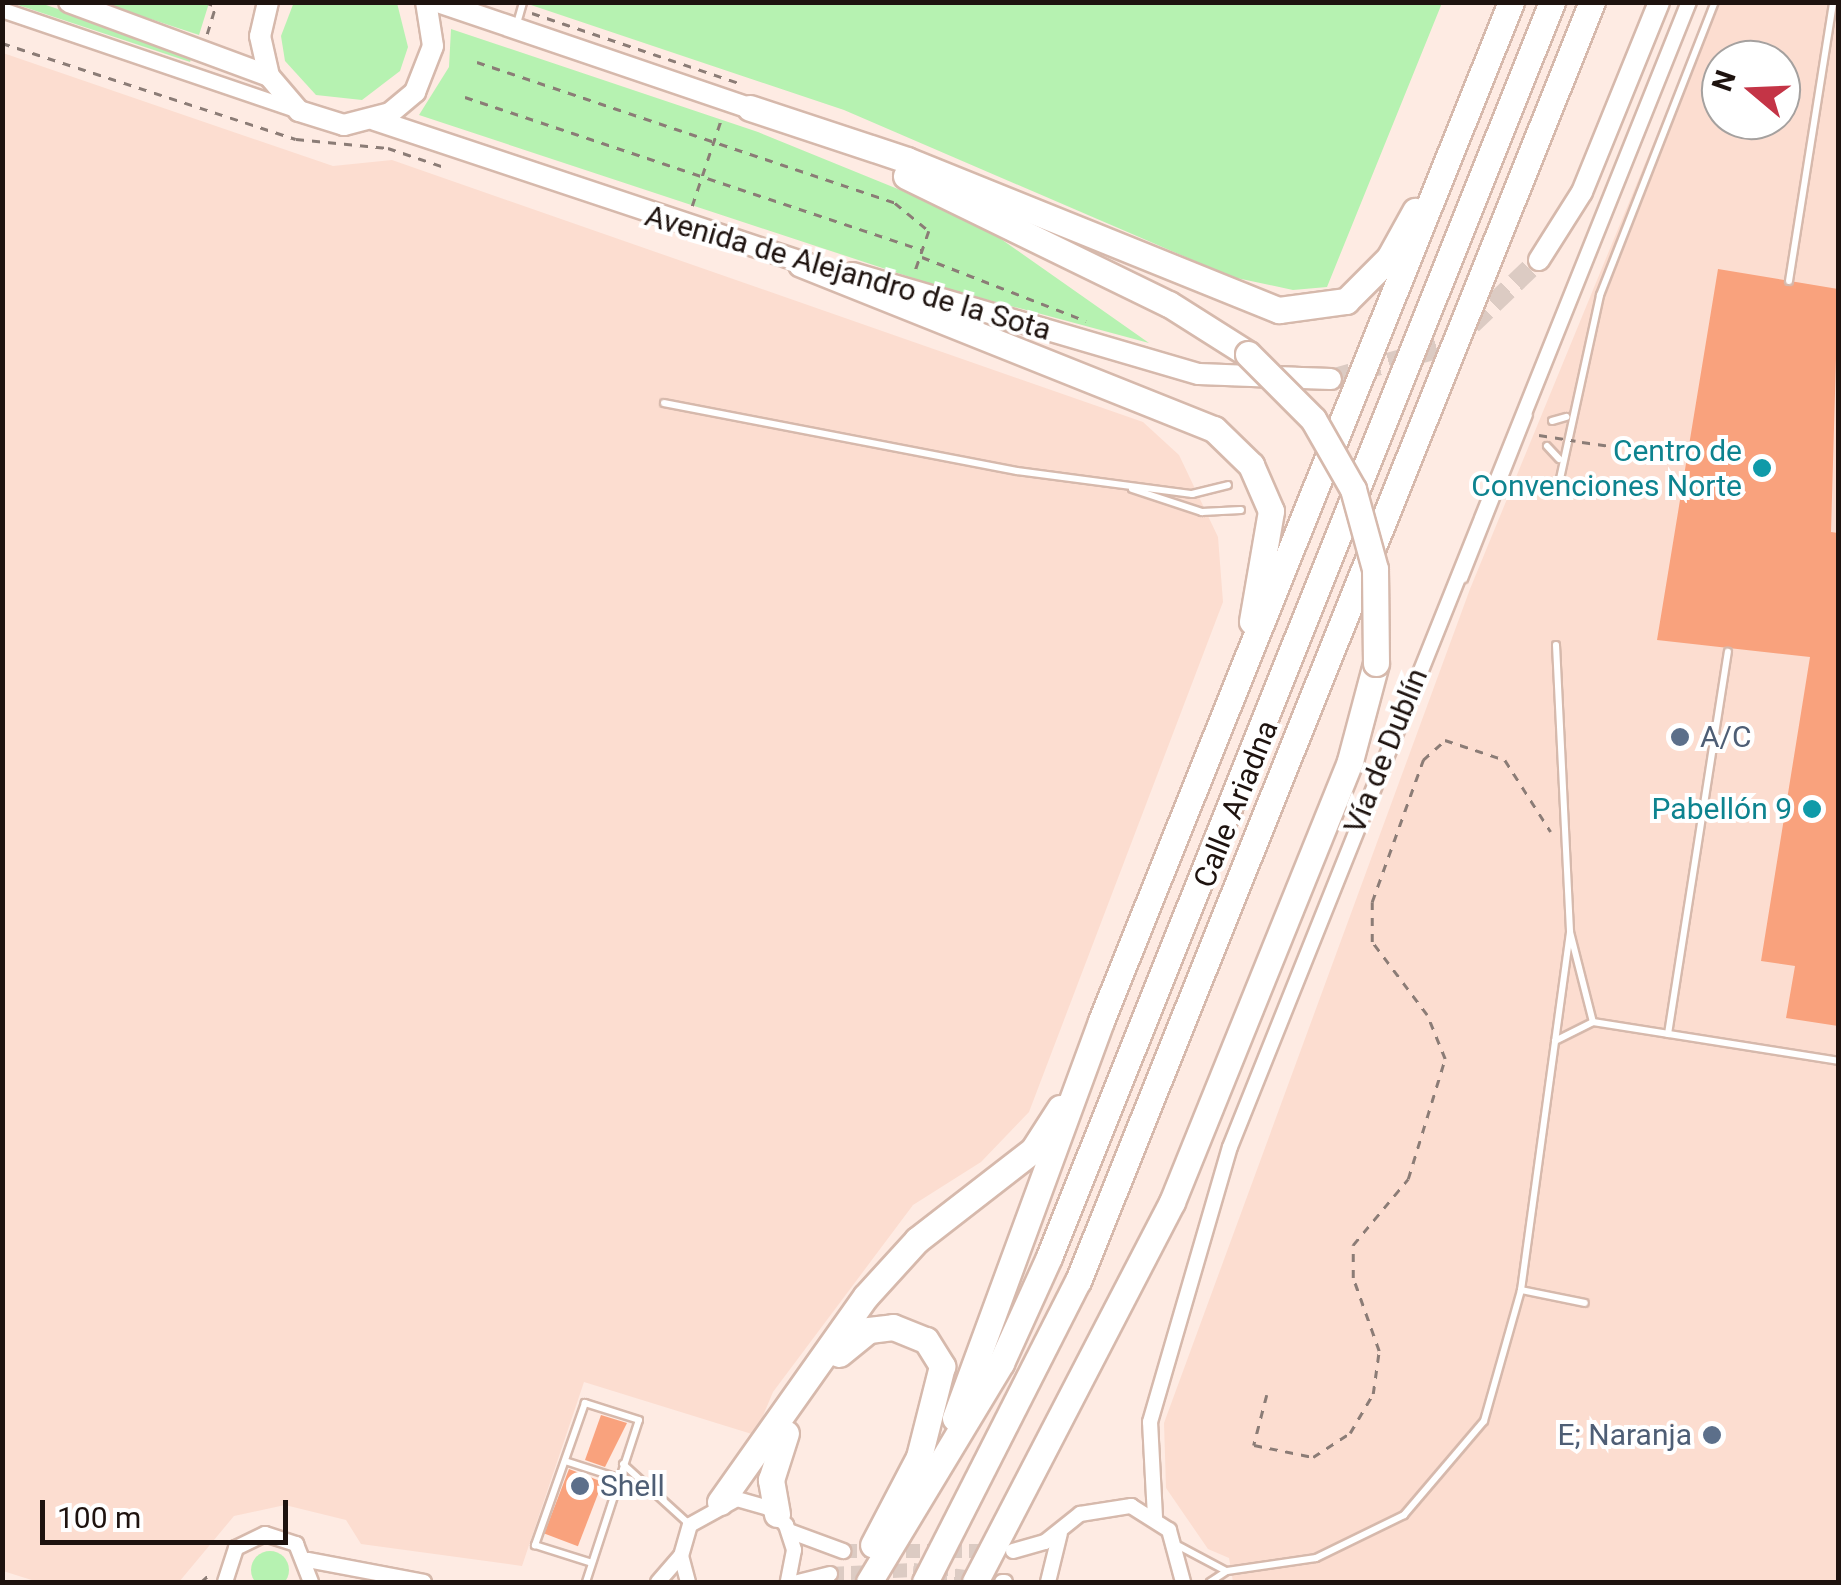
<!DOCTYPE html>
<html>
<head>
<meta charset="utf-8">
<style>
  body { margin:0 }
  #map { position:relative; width:1841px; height:1585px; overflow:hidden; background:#feebe3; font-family:Roboto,sans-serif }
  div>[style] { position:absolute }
  .built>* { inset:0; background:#fcddd0 }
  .green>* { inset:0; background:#b6f2b1 }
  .round { border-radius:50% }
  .building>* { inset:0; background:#f9a27d; transform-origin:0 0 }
  .street-tunnel>* { height:14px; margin-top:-7px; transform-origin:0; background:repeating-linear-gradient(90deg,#dccbc3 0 14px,transparent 0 21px) }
  .secondary-tunnel>* { height:20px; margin-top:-10px; transform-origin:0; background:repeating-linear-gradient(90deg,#dccbc3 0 20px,transparent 0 30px) }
  .path>* { height:2.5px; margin-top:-1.25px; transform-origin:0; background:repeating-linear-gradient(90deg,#8b7c76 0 8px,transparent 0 16px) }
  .roads { filter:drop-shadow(2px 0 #d6b9ac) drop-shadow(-2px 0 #d6b9ac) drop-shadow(0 2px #d6b9ac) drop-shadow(0 -2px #d6b9ac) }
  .lane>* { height:6px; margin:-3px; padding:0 3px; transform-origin:3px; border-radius:3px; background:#fff }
  .street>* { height:14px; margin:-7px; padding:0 7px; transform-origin:7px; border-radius:7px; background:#fff }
  .secondary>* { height:20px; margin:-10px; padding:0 10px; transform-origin:10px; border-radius:10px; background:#fff }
  .highway>* { height:25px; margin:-12.5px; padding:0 12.5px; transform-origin:12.5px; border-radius:12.5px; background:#fff }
  .path-bridge>* { height:2.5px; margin-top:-1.25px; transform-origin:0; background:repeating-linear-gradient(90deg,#8b7c76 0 8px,transparent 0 16px) }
  .bridges { filter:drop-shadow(2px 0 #d6b9ac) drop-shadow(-2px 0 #d6b9ac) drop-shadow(0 2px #d6b9ac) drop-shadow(0 -2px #d6b9ac) }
  .highway-bridge>* { height:25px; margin:-12.5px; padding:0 12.5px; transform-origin:12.5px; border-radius:12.5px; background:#fff }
  .dots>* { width:28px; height:28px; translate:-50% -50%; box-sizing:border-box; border:5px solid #fff; border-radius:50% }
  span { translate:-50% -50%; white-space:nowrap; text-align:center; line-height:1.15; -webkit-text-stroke:8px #fff; paint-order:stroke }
  .street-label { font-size:30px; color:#1e130f }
  .culture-label { font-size:30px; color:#0d838f }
  .right { translate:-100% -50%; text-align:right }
  .service-label { font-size:30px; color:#4e5e75 }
  .left { translate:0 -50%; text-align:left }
  .frame { position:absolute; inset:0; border:5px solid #1e130f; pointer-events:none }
  .north { position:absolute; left:1701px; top:40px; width:100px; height:100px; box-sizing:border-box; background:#fff; border:2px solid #a5a19f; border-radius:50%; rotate:289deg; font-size:28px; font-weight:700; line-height:40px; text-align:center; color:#1e130f }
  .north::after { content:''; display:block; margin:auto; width:35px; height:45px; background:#c43446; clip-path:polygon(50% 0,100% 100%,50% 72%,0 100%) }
  .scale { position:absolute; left:40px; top:1500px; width:248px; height:45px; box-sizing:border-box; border:5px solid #1e130f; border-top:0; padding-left:12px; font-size:30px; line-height:35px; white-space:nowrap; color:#1e130f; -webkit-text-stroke:8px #fff; paint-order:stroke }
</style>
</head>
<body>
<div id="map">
  <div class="built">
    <div style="clip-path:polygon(evenodd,1711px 3px,1838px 3px,1838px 1582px,1233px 1582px,1229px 1558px,1208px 1549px,1166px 1488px,1164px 1423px,1470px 589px,1711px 3px,1721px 60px,1781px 60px,1781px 120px,1721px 120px,1721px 60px)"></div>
    <div style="clip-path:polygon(3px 53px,333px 166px,392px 160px,1143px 422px,1179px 455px,1218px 537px,1223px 602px,1029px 1112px,981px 1162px,913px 1205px,773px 1392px,755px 1435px,584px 1382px,522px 1566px,361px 1544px,346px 1520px,285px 1505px,234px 1516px,179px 1582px,38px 1582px,3px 1571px)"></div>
  </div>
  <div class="green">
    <div style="clip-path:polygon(294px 2px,397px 3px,408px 47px,400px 71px,362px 100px,316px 95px,285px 61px,281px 36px)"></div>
    <div style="clip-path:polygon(12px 3px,40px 3px,193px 54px,190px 62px)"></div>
    <div style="clip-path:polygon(102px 3px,209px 2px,209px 3px,199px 35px)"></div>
    <div style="clip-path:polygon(525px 3px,1442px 3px,1327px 287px,1293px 290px,1232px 277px,844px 110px)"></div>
    <div style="clip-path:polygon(451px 29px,758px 132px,974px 220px,1149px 343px,940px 287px,419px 115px,449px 67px)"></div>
    <div class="round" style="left:251px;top:1551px;width:38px;height:38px"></div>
  </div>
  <div class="building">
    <div style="clip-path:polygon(1718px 269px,1838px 289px,1831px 532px,1838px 533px,1838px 1026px,1786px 1018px,1795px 966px,1761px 961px,1810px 657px,1657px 640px)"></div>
    <div style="clip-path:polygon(601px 1415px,627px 1423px,605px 1467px,585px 1460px)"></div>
    <div style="left:569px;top:1469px;width:36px;height:69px;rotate:21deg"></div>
  </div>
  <div class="street-tunnel">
    <div style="left:843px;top:1551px;width:149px"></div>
    <div style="left:830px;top:1574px;width:83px;rotate:-2.8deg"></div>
    <div style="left:913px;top:1570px;width:90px;rotate:7.7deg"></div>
  </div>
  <div class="secondary-tunnel">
    <div style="left:1331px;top:379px;width:124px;rotate:-15.9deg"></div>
    <div style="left:1450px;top:345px;width:123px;rotate:-43.7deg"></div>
  </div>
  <div class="path">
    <div style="left:205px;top:2px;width:12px;rotate:20deg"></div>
    <div style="left:532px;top:13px;width:222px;rotate:18.7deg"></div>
    <div style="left:207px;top:34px;width:34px;rotate:-73deg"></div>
    <div style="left:2px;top:43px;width:309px;rotate:18.1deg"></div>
    <div style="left:296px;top:139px;width:92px;rotate:5.6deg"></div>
    <div style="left:388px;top:148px;width:59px;rotate:18.7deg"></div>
    <div style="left:477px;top:62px;width:441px;rotate:18.6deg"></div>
    <div style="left:895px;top:203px;width:44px;rotate:39.5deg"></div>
    <div style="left:929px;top:231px;width:43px;rotate:108.9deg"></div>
    <div style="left:465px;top:97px;width:482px;rotate:18.5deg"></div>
    <div style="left:692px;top:206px;width:91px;rotate:-71.4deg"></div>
    <div style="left:922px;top:257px;width:176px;rotate:21.3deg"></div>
    <div style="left:1582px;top:442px;width:27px;rotate:8deg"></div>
    <div style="left:1267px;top:1395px;width:52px;rotate:104.6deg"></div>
    <div style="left:1254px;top:1445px;width:60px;rotate:11.5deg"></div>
    <div style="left:1313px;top:1457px;width:44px;rotate:-33deg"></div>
    <div style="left:1350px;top:1433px;width:45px;rotate:-59.5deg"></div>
    <div style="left:1373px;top:1394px;width:43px;rotate:-82.1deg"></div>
    <div style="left:1379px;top:1351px;width:77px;rotate:-109.6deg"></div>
    <div style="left:1353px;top:1278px;width:33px;rotate:-90deg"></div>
    <div style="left:1353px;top:1245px;width:86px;rotate:-50.2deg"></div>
    <div style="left:1408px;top:1179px;width:126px;rotate:-72.9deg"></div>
    <div style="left:1445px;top:1059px;width:48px;rotate:-112.2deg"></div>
    <div style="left:1427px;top:1015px;width:91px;rotate:-127deg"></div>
    <div style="left:1372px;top:942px;width:40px;rotate:-90deg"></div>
    <div style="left:1372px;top:902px;width:151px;rotate:-70.2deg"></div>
    <div style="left:1423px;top:760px;width:30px;rotate:-42deg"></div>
    <div style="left:1445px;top:740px;width:63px;rotate:18.4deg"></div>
    <div style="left:1505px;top:760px;width:85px;rotate:57.4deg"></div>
    <div style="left:201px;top:1582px;width:13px;rotate:-42deg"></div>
  </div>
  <div class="roads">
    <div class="lane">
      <div style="left:516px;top:27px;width:26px;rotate:-74deg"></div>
      <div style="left:1789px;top:281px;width:282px;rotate:-81deg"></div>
      <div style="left:664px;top:403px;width:359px;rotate:10.9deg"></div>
      <div style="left:1017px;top:471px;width:177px;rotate:7.5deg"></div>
      <div style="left:1192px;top:494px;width:37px;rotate:-14deg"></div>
      <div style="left:1552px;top:421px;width:15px;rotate:-16deg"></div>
      <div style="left:1547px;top:446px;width:18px;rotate:47deg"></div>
      <div style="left:1558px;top:488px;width:198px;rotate:-77.7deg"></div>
      <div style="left:1600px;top:295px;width:315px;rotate:-68.6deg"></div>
      <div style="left:1132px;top:489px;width:74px;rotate:18.2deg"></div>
      <div style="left:1202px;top:512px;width:39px;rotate:-3deg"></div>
      <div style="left:1464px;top:579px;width:176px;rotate:-68.4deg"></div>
      <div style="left:1556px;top:645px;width:287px;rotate:87.2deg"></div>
      <div style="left:1570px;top:932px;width:93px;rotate:75.7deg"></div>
      <div style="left:1593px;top:1022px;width:248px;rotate:9deg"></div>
      <div style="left:1668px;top:1034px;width:387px;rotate:-81.1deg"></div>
      <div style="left:1555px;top:1041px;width:42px;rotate:-26.6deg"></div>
      <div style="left:1521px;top:1290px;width:65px;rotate:11.5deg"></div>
      <div style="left:565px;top:1461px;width:56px;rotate:17.8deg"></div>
      <div style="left:623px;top:1464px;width:91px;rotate:42.3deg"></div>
      <div style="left:1179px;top:1546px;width:53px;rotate:28deg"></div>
      <div style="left:586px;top:1582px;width:170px;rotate:-71.9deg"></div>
      <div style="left:639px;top:1420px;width:57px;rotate:-162.5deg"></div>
      <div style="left:585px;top:1403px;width:151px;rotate:109.4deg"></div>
      <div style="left:535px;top:1545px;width:57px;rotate:17.5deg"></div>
      <div style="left:1210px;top:1582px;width:20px;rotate:-33deg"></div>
      <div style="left:1227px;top:1571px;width:90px;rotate:-8.3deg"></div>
      <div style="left:1316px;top:1558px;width:98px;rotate:-26deg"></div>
      <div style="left:1404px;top:1515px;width:123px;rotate:-49.6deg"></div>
      <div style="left:1484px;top:1421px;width:136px;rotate:-74.2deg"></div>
      <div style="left:1521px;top:1290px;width:361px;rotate:-82.2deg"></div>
    </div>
    <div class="street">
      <div style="left:2px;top:10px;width:310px;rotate:18.8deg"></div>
      <div style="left:1155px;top:1517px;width:95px;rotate:-93deg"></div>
      <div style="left:1150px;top:1422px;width:286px;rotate:-73.8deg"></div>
      <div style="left:1230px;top:1147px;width:1234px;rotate:-68.16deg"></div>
      <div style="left:789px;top:1531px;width:58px;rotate:20.3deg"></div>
      <div style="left:1013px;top:1551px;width:33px;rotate:-16deg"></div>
      <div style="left:1045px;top:1542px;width:45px;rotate:-38.7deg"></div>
      <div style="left:1080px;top:1514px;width:52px;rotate:-8.9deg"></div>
      <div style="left:1131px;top:1506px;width:45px;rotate:32.3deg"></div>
      <div style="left:1169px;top:1530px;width:54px;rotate:74.9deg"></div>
      <div style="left:308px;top:1560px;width:118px;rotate:10.7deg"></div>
      <div style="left:225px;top:1582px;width:36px;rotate:-72deg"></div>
      <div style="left:236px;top:1548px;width:32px;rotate:-26deg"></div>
      <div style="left:265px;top:1534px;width:33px;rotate:18deg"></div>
      <div style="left:296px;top:1544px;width:41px;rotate:68.5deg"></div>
      <div style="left:658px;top:1582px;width:35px;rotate:-49deg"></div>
      <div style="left:688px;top:1582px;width:27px;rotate:-105deg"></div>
      <div style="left:681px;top:1556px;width:32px;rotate:-74deg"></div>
      <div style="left:690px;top:1525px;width:54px;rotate:-29deg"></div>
      <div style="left:737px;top:1499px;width:32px;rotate:16deg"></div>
      <div style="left:768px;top:1508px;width:25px;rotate:43deg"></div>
      <div style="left:786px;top:1525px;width:26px;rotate:72deg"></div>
      <div style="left:794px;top:1550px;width:33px;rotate:101deg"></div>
      <div style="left:798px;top:1582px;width:33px;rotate:-14deg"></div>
      <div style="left:1002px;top:1582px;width:3px"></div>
      <div style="left:1048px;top:1582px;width:50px;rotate:-76.2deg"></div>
    </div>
    <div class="secondary">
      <div style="left:69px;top:2px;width:213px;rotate:20.3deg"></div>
      <div style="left:268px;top:2px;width:35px;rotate:103deg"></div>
      <div style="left:260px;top:36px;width:41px;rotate:77.3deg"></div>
      <div style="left:269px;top:76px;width:46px;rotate:49.4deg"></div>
      <div style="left:299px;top:111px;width:47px;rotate:17.3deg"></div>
      <div style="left:344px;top:125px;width:48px;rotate:-14.6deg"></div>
      <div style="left:390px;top:113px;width:33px;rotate:-40deg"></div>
      <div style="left:415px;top:92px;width:49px;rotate:-68.6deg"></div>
      <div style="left:433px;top:46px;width:45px;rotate:-99deg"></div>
      <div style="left:438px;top:2px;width:330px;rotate:18.8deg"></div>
      <div style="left:375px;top:120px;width:464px;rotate:18.4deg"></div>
      <div style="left:1539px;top:260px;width:80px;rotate:-57.7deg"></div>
      <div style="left:1582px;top:192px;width:205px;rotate:-67.9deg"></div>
      <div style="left:853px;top:273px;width:360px;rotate:16.3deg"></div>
      <div style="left:1199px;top:374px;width:132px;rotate:2.2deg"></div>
    </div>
    <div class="highway">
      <div style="left:750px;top:108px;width:165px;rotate:18.3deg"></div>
      <div style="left:907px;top:160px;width:401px;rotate:22deg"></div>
      <div style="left:1279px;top:310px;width:68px;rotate:-7.7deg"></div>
      <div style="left:1346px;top:301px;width:61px;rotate:-45deg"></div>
      <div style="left:1389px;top:258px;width:54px;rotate:-61deg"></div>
      <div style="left:906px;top:176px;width:292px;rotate:26deg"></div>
      <div style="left:1169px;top:304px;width:93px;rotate:32.3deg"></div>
      <div style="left:801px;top:264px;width:445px;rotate:21.8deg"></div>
      <div style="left:1214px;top:429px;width:52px;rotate:44.2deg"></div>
      <div style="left:1251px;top:465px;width:50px;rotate:66.5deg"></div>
      <div style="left:1271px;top:511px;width:112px;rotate:99.8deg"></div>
      <div style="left:839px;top:1354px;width:38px;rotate:-39deg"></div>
      <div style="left:869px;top:1330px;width:24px;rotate:-7deg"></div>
      <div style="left:893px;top:1327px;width:35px;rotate:22deg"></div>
      <div style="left:926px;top:1340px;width:31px;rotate:58deg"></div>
      <div style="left:942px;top:1366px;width:94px;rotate:104.2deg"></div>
      <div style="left:919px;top:1457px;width:99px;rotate:117.6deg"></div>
      <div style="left:955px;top:1418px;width:423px;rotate:-69.8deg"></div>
      <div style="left:1101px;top:1021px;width:1098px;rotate:-68.08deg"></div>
      <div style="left:720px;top:1502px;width:252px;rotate:-54.7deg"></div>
      <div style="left:866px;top:1296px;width:76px;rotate:-47.7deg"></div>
      <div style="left:917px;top:1240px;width:147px;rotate:-37.8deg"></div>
      <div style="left:1033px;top:1150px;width:50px;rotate:-57.3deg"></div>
      <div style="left:777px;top:1514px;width:35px;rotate:-100deg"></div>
      <div style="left:771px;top:1480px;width:49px;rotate:-72.3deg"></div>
      <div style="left:869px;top:1582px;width:256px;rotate:-58.9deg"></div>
      <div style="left:1001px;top:1363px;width:116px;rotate:-65.6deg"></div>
      <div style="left:1049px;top:1257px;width:1352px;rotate:-68.16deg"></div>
      <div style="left:925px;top:1582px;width:338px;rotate:-63.1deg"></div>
      <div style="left:1078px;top:1281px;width:1378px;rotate:-68.11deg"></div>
      <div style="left:975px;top:1582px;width:428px;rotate:-62.6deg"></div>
      <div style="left:1172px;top:1202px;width:476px;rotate:-68deg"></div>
      <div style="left:1350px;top:761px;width:101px;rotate:-75.1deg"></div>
    </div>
  </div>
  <div class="path-bridge">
    <div style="left:1539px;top:435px;width:37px;rotate:9deg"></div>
  </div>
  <div class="bridges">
    <div class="highway-bridge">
      <div style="left:1248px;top:354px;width:92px;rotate:45deg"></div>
      <div style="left:1313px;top:419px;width:81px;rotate:60.3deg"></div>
      <div style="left:1353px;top:489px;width:83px;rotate:74.6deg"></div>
      <div style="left:1375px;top:569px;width:94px;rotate:89.4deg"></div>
    </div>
  </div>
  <div class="dots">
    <div style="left:1762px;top:468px;background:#0f9aa8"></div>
    <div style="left:1680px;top:737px;background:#5c6f8a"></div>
    <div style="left:1812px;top:809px;background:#0f9aa8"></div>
    <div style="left:1712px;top:1435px;background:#5c6f8a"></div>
    <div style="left:580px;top:1486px;background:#5c6f8a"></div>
  </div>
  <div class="street-label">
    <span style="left:848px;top:273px;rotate:16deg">Avenida de Alejandro de la Sota</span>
    <span style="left:1386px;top:751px;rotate:-68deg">Vía de Dublín</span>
    <span style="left:1236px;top:804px;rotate:-68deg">Calle Ariadna</span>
  </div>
  <div class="culture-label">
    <span class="right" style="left:1742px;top:468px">Centro de<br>Convenciones Norte</span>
    <span class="right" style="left:1792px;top:809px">Pabellón 9</span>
  </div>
  <div class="service-label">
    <span class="left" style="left:1700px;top:737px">A/C</span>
    <span class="right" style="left:1692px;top:1435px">E; Naranja</span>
    <span class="left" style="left:600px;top:1486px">Shell</span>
  </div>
  <div class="frame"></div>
  <div class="north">N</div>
  <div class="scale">100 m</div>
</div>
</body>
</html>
